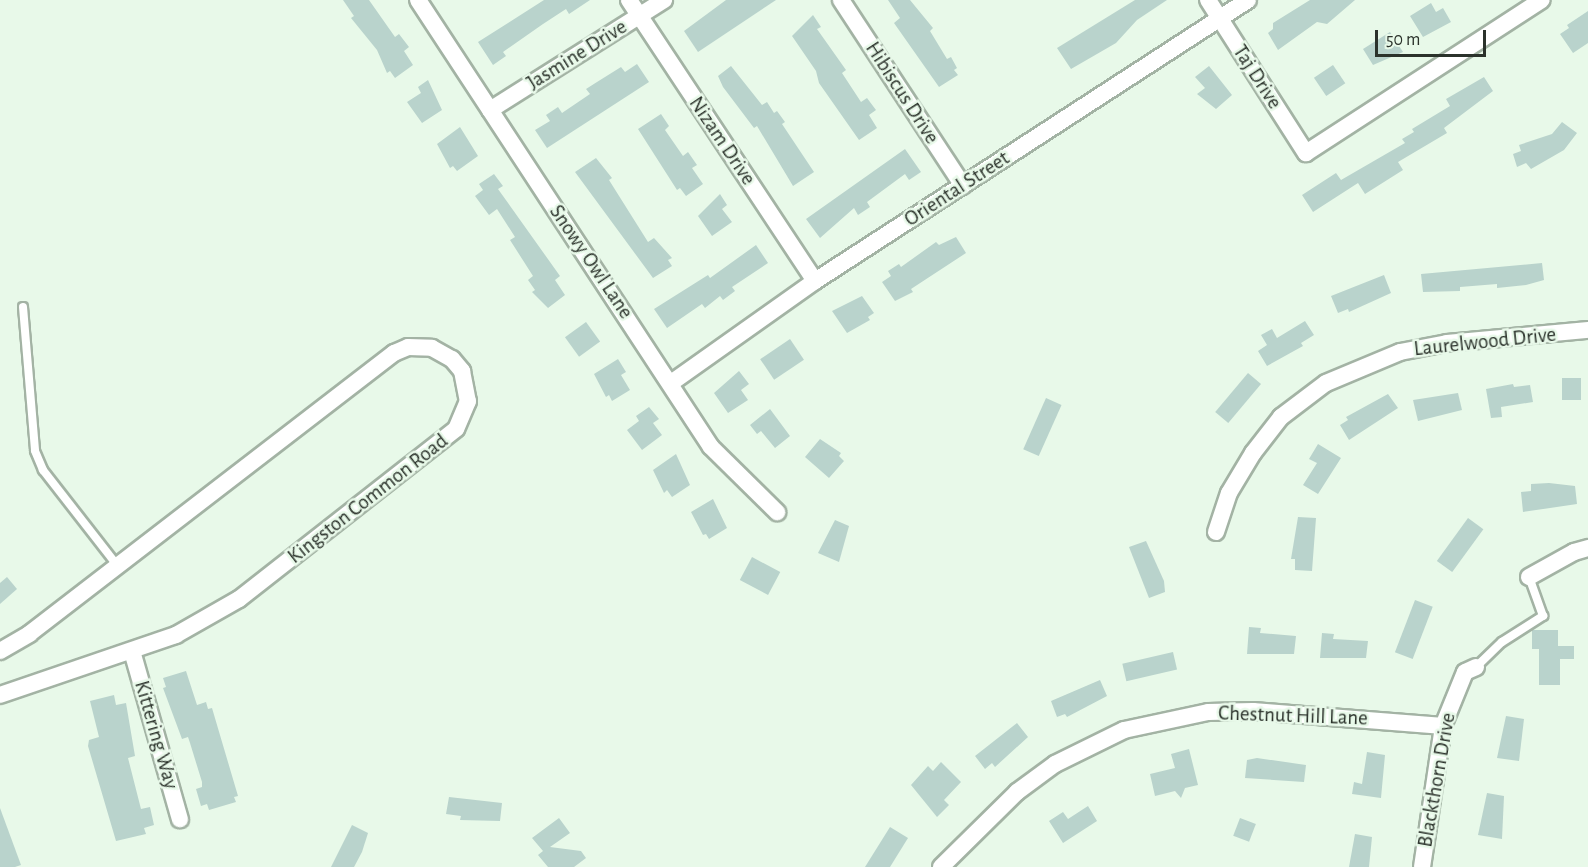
<!DOCTYPE html>
<html>
<head>
<meta charset="utf-8">
<style>
  body { margin:0 }
  #map { position:relative; width:1588px; height:867px; overflow:hidden; background:#e8f9e9; font-family:"Alegreya Sans",sans-serif }
  div>[style] { position:absolute }
  .building>* { inset:0; background:#b9d3cc; transform-origin:0 0 }
  .roads { filter:drop-shadow(2px 0 #a3b3a4) drop-shadow(-2px 0 #a3b3a4) drop-shadow(0 2px #a3b3a4) drop-shadow(0 -2px #a3b3a4) }
  .service>* { height:8px; margin:-4px; padding:0 4px; transform-origin:4px; border-radius:4px; background:#fff }
  .minor>* { height:16px; margin:-8px; padding:0 8px; transform-origin:8px; border-radius:8px; background:#fff }
  span { translate:-50% -50%; white-space:nowrap; text-align:center; line-height:1.15; -webkit-text-stroke:5px #e8f9e9; paint-order:stroke }
  .street-label { font-size:21px; color:#2b322b }
  .scale { position:absolute; left:1375px; top:30px; width:111px; height:27px; box-sizing:border-box; border:3px solid #2b322b; border-top:0; padding-left:8px; font-size:18px; line-height:21px; white-space:nowrap; color:#2b322b; -webkit-text-stroke:4px #e8f9e9; paint-order:stroke }
</style>
</head>
<body>
<div id="map">
  <div class="building">
    <div style="clip-path:polygon(343px 0,369px 0,395px 37px,399px 34px,409px 47px,404px 51px,413px 65px,395px 78px,390px 71px,387px 73px,377px 50px,351px 18px,354px 16px)"></div>
    <div style="clip-path:polygon(544px 0,590px 0,569px 14px,566px 9px,543px 24px,503px 52px,506px 56px,493px 65px,478px 42px)"></div>
    <div style="clip-path:polygon(726px 0,776px 0,698px 52px,684px 31px)"></div>
    <div style="clip-path:polygon(888px 0,910px 0,933px 28px,930px 31px,947px 59px,951px 57px,957px 68px,954px 70px,958px 75px,939px 87px,894px 23px,900px 18px)"></div>
    <div style="clip-path:polygon(1135px 0,1167px 0,1137px 20px,1116px 43px,1071px 69px,1057px 48px)"></div>
    <div style="clip-path:polygon(1310px 0,1355px 0,1327px 24px,1317px 22px,1278px 50px,1268px 33px,1273px 29px,1273px 23px)"></div>
    <div style="clip-path:polygon(1431px 3px,1436px 12px,1443px 8px,1451px 22px,1423px 37px,1410px 16px)"></div>
    <div style="clip-path:polygon(1588px 11px,1588px 43px,1573px 53px,1560px 34px,1569px 28px,1567px 25px)"></div>
    <div style="clip-path:polygon(813px 15px,821px 27px,817px 29px,846px 70px,842px 73px,861px 102px,867px 98px,876px 110px,869px 115px,877px 128px,859px 140px,819px 83px,816px 71px,792px 36px)"></div>
    <div style="clip-path:polygon(1390px 32px,1403px 52px,1373px 65px,1363px 49px)"></div>
    <div style="clip-path:polygon(637px 64px,649px 82px,547px 148px,535px 130px,550px 121px,546px 115px,558px 107px,562px 113px,590px 94px,586px 89px,597px 82px,621px 67px,625px 72px)"></div>
    <div style="left:1333px;top:65px;width:22px;height:23px;rotate:56deg"></div>
    <div style="clip-path:polygon(731px 66px,762px 105px,767px 102px,774px 113px,777px 111px,785px 122px,782px 124px,814px 172px,793px 186px,757px 126px,754px 128px,723px 87px,718px 76px)"></div>
    <div style="clip-path:polygon(1209px 66px,1232px 95px,1216px 109px,1197px 94px,1205px 88px,1195px 77px)"></div>
    <div style="clip-path:polygon(1484px 77px,1493px 91px,1444px 128px,1447px 133px,1398px 162px,1403px 170px,1365px 194px,1358px 183px,1313px 212px,1302px 195px,1336px 173px,1341px 180px,1405px 143px,1402px 139px,1414px 132px,1412px 129px,1450px 106px,1446px 99px)"></div>
    <div style="clip-path:polygon(428px 80px,442px 110px,422px 123px,407px 102px,421px 93px,418px 87px)"></div>
    <div style="clip-path:polygon(661px 114px,669px 126px,665px 130px,683px 156px,688px 152px,697px 165px,692px 168px,703px 184px,686px 196px,680px 188px,677px 190px,638px 129px)"></div>
    <div style="clip-path:polygon(1562px 122px,1577px 133px,1564px 150px,1531px 169px,1526px 163px,1517px 167px,1513px 154px,1521px 151px,1519px 145px,1552px 134px)"></div>
    <div style="clip-path:polygon(460px 127px,478px 156px,457px 171px,453px 166px,450px 168px,437px 144px)"></div>
    <div style="clip-path:polygon(905px 149px,921px 172px,909px 180px,905px 174px,867px 202px,870px 207px,858px 215px,854px 208px,820px 238px,806px 219px)"></div>
    <div style="clip-path:polygon(596px 158px,612px 178px,609px 180px,648px 242px,654px 238px,672px 258px,668px 260px,672px 266px,653px 278px,575px 172px)"></div>
    <div style="clip-path:polygon(494px 174px,503px 186px,498px 189px,560px 276px,555px 280px,565px 295px,548px 308px,532px 292px,535px 290px,528px 280px,533px 276px,510px 240px,515px 237px,497px 209px,489px 215px,475px 196px,483px 190px,479px 184px)"></div>
    <div style="clip-path:polygon(720px 194px,727px 205px,722px 209px,732px 222px,712px 236px,698px 216px)"></div>
    <div style="clip-path:polygon(956px 237px,966px 253px,911px 289px,913px 292px,895px 301px,882px 282px,891px 276px,888px 271px,899px 264px,901px 267px,936px 242px,939px 245px)"></div>
    <div style="clip-path:polygon(756px 245px,768px 263px,732px 287px,735px 291px,723px 300px,720px 296px,705px 308px,702px 304px,667px 328px,654px 309px,708px 275px,710px 278px)"></div>
    <div style="clip-path:polygon(1542px 263px,1544px 280px,1526px 285px,1497px 288px,1497px 284px,1460px 287px,1460px 291px,1423px 292px,1421px 274px)"></div>
    <div style="clip-path:polygon(1384px 275px,1391px 293px,1349px 312px,1348px 309px,1338px 313px,1331px 296px)"></div>
    <div style="clip-path:polygon(862px 296px,874px 313px,868px 317px,870px 320px,847px 333px,832px 311px)"></div>
    <div style="clip-path:polygon(1305px 321px,1314px 335px,1301px 343px,1303px 346px,1267px 366px,1258px 351px,1267px 345px,1261px 335px,1272px 329px,1277px 338px)"></div>
    <div style="left:586px;top:322px;width:24px;height:26px;rotate:54deg"></div>
    <div style="left:790px;top:339px;width:25px;height:36px;rotate:56deg"></div>
    <div style="clip-path:polygon(618px 359px,626px 372px,621px 375px,630px 390px,612px 401px,609px 395px,606px 397px,594px 374px)"></div>
    <div style="clip-path:polygon(739px 371px,749px 384px,741px 390px,748px 400px,728px 413px,714px 393px)"></div>
    <div style="left:1248px;top:373px;width:17px;height:51px;rotate:40deg"></div>
    <div style="left:1562px;top:378px;width:19px;height:22px"></div>
    <div style="clip-path:polygon(1513px 384px,1514px 387px,1530px 385px,1533px 402px,1501px 407px,1502px 417px,1491px 418px,1486px 389px)"></div>
    <div style="clip-path:polygon(1458px 393px,1462px 410px,1418px 421px,1413px 400px)"></div>
    <div style="clip-path:polygon(1388px 394px,1398px 408px,1349px 440px,1340px 425px,1348px 420px,1346px 417px)"></div>
    <div style="left:1046px;top:398px;width:17px;height:56px;rotate:24deg"></div>
    <div style="clip-path:polygon(649px 407px,659px 419px,653px 423px,662px 435px,642px 450px,627px 430px,639px 421px,636px 416px)"></div>
    <div style="clip-path:polygon(770px 409px,790px 436px,775px 448px,761px 431px,757px 434px,750px 425px)"></div>
    <div style="clip-path:polygon(820px 439px,841px 453px,839px 456px,844px 461px,829px 478px,805px 457px)"></div>
    <div style="clip-path:polygon(1318px 444px,1341px 458px,1318px 494px,1303px 485px,1317px 463px,1309px 459px)"></div>
    <div style="clip-path:polygon(676px 454px,690px 485px,672px 497px,667px 490px,664px 493px,653px 470px)"></div>
    <div style="clip-path:polygon(1549px 483px,1575px 486px,1577px 504px,1523px 512px,1521px 492px,1531px 491px,1531px 484px)"></div>
    <div style="clip-path:polygon(713px 499px,727px 528px,709px 539px,706px 534px,703px 535px,691px 512px)"></div>
    <div style="clip-path:polygon(1298px 517px,1316px 518px,1312px 571px,1295px 570px,1295px 559px,1291px 559px)"></div>
    <div style="left:1468px;top:518px;width:19px;height:53px;rotate:36deg"></div>
    <div style="clip-path:polygon(835px 520px,849px 526px,839px 562px,818px 553px)"></div>
    <div style="clip-path:polygon(1146px 541px,1164px 581px,1165px 592px,1149px 598px,1129px 547px)"></div>
    <div style="left:752px;top:557px;width:32px;height:26px;rotate:28deg"></div>
    <div style="clip-path:polygon(7px 577px,17px 589px,0 604px,0 583px)"></div>
    <div style="left:1415px;top:600px;width:19px;height:56px;rotate:21deg"></div>
    <div style="clip-path:polygon(1249px 627px,1261px 628px,1260px 633px,1296px 636px,1294px 654px,1247px 654px)"></div>
    <div style="clip-path:polygon(1532px 630px,1558px 630px,1558px 646px,1574px 646px,1574px 659px,1560px 659px,1560px 685px,1539px 685px,1539px 649px,1532px 649px)"></div>
    <div style="clip-path:polygon(1322px 633px,1334px 634px,1333px 639px,1368px 641px,1366px 658px,1320px 658px)"></div>
    <div style="left:1173px;top:652px;width:18px;height:52px;rotate:77deg"></div>
    <div style="clip-path:polygon(186px 671px,197px 705px,206px 702px,208px 709px,212px 708px,238px 796px,234px 797px,236px 802px,209px 810px,207px 804px,201px 806px,196px 789px,202px 787px,202px 782px,190px 743px,188px 737px,182px 739px,163px 688px,166px 687px,163px 678px)"></div>
    <div style="clip-path:polygon(1100px 680px,1107px 696px,1067px 717px,1065px 714px,1057px 717px,1051px 701px)"></div>
    <div style="clip-path:polygon(114px 695px,116px 705px,126px 703px,135px 756px,128px 758px,141px 809px,150px 807px,154px 825px,144px 828px,146px 834px,116px 841px,88px 746px,89px 740px,99px 737px,90px 701px)"></div>
    <div style="clip-path:polygon(1506px 716px,1524px 719px,1519px 761px,1497px 758px)"></div>
    <div style="clip-path:polygon(1017px 723px,1028px 737px,995px 767px,992px 763px,985px 769px,975px 756px)"></div>
    <div style="clip-path:polygon(1189px 749px,1198px 785px,1185px 788px,1181px 798px,1175px 791px,1155px 796px,1150px 774px,1175px 768px,1171px 754px)"></div>
    <div style="clip-path:polygon(1367px 752px,1385px 755px,1381px 798px,1352px 794px,1354px 782px,1362px 784px)"></div>
    <div style="clip-path:polygon(1257px 758px,1306px 765px,1304px 782px,1245px 778px,1247px 760px)"></div>
    <div style="clip-path:polygon(941px 762px,961px 782px,944px 800px,949px 805px,937px 817px,911px 785px,928px 766px,933px 771px)"></div>
    <div style="clip-path:polygon(1487px 793px,1504px 796px,1502px 839px,1478px 835px)"></div>
    <div style="clip-path:polygon(449px 797px,502px 803px,500px 821px,460px 820px,461px 816px,446px 814px)"></div>
    <div style="clip-path:polygon(1088px 806px,1097px 821px,1063px 843px,1049px 821px,1063px 812px,1068px 819px)"></div>
    <div style="clip-path:polygon(0 808px,21px 865px,15px 867px,0 867px)"></div>
    <div style="clip-path:polygon(559px 818px,570px 833px,550px 847px,581px 851px,586px 858px,574px 867px,548px 867px,538px 855px,543px 851px,532px 838px)"></div>
    <div style="left:1240px;top:818px;width:17px;height:19px;rotate:21deg"></div>
    <div style="clip-path:polygon(352px 825px,368px 833px,362px 852px,354px 867px,331px 867px)"></div>
    <div style="clip-path:polygon(890px 827px,908px 838px,890px 867px,865px 867px)"></div>
    <div style="clip-path:polygon(1355px 834px,1372px 837px,1369px 867px,1349px 867px)"></div>
  </div>
  <div class="roads">
    <div class="service">
      <div style="left:23px;top:307px;width:144px;rotate:85.2deg"></div>
      <div style="left:35px;top:451px;width:21px;rotate:67deg"></div>
      <div style="left:43px;top:470px;width:120px;rotate:52.1deg"></div>
      <div style="left:1476px;top:667px;width:36px;rotate:-44deg"></div>
      <div style="left:1502px;top:642px;width:49px;rotate:-32.4deg"></div>
      <div style="left:1543px;top:616px;width:41px;rotate:-109.7deg"></div>
    </div>
    <div class="minor">
      <div style="left:418px;top:0;width:534px;rotate:56.76deg"></div>
      <div style="left:711px;top:447px;width:93px;rotate:44.6deg"></div>
      <div style="left:629px;top:0;width:337px;rotate:56.5deg"></div>
      <div style="left:841px;top:0;width:222px;rotate:56.7deg"></div>
      <div style="left:1208px;top:0;width:182px;rotate:57.4deg"></div>
      <div style="left:1306px;top:153px;width:281px;rotate:-33deg"></div>
      <div style="left:490px;top:110px;width:206px;rotate:-32.3deg"></div>
      <div style="left:671px;top:383px;width:176px;rotate:-35.3deg"></div>
      <div style="left:815px;top:281px;width:516px;rotate:-32.98deg"></div>
      <div style="left:1216px;top:532px;width:41px;rotate:-71.6deg"></div>
      <div style="left:1229px;top:493px;width:47px;rotate:-59deg"></div>
      <div style="left:1253px;top:453px;width:46px;rotate:-52.1deg"></div>
      <div style="left:1281px;top:417px;width:56px;rotate:-37.1deg"></div>
      <div style="left:1326px;top:383px;width:80px;rotate:-22.7deg"></div>
      <div style="left:1400px;top:352px;width:48px;rotate:-10.8deg"></div>
      <div style="left:1447px;top:343px;width:142px;rotate:-5.3deg"></div>
      <div style="left:1529px;top:577px;width:51px;rotate:-29.1deg"></div>
      <div style="left:1574px;top:552px;width:15px;rotate:-16deg"></div>
      <div style="left:0;top:651px;width:34px;rotate:-30deg"></div>
      <div style="left:29px;top:634px;width:461px;rotate:-37.6deg"></div>
      <div style="left:394px;top:353px;width:15px;rotate:-23deg"></div>
      <div style="left:408px;top:347px;width:24px;rotate:2deg"></div>
      <div style="left:432px;top:348px;width:23px;rotate:29deg"></div>
      <div style="left:452px;top:359px;width:16px;rotate:50deg"></div>
      <div style="left:462px;top:371px;width:31px;rotate:79deg"></div>
      <div style="left:468px;top:401px;width:30px;rotate:113deg"></div>
      <div style="left:456px;top:429px;width:276px;rotate:141.9deg"></div>
      <div style="left:239px;top:599px;width:73px;rotate:150.3deg"></div>
      <div style="left:176px;top:635px;width:186px;rotate:161.2deg"></div>
      <div style="left:132px;top:651px;width:175px;rotate:74.1deg"></div>
      <div style="left:941px;top:867px;width:107px;rotate:-44.6deg"></div>
      <div style="left:1017px;top:792px;width:47px;rotate:-36.4deg"></div>
      <div style="left:1055px;top:764px;width:77px;rotate:-26.2deg"></div>
      <div style="left:1124px;top:730px;width:86px;rotate:-12.1deg"></div>
      <div style="left:1208px;top:712px;width:45px;rotate:-1.3deg"></div>
      <div style="left:1253px;top:711px;width:191px;rotate:4.5deg"></div>
      <div style="left:1422px;top:867px;width:143px;rotate:-81.5deg"></div>
      <div style="left:1443px;top:726px;width:58px;rotate:-67.8deg"></div>
      <div style="left:1465px;top:672px;width:12px;rotate:-24deg"></div>
    </div>
  </div>
  <div class="street-label">
    <span style="left:577px;top:55px;rotate:-32deg">Jasmine Drive</span>
    <span style="left:1257px;top:77px;rotate:57deg">Taj Drive</span>
    <span style="left:902px;top:93px;rotate:57deg">Hibiscus Drive</span>
    <span style="left:722px;top:141px;rotate:56deg">Nizam Drive</span>
    <span style="left:957px;top:189px;rotate:-33deg">Oriental Street</span>
    <span style="left:591px;top:262px;rotate:56deg">Snowy Owl Lane</span>
    <span style="left:1485px;top:342px;rotate:-6deg">Laurelwood Drive</span>
    <span style="left:368px;top:499px;rotate:-38deg">Kingston Common Road</span>
    <span style="left:1293px;top:716px;rotate:2deg">Chestnut Hill Lane</span>
    <span style="left:156px;top:735px;rotate:74deg">Kittering Way</span>
    <span style="left:1437px;top:780px;rotate:-80deg">Blackthorn Drive</span>
  </div>
  <div class="scale">50 m</div>
</div>
</body>
</html>
